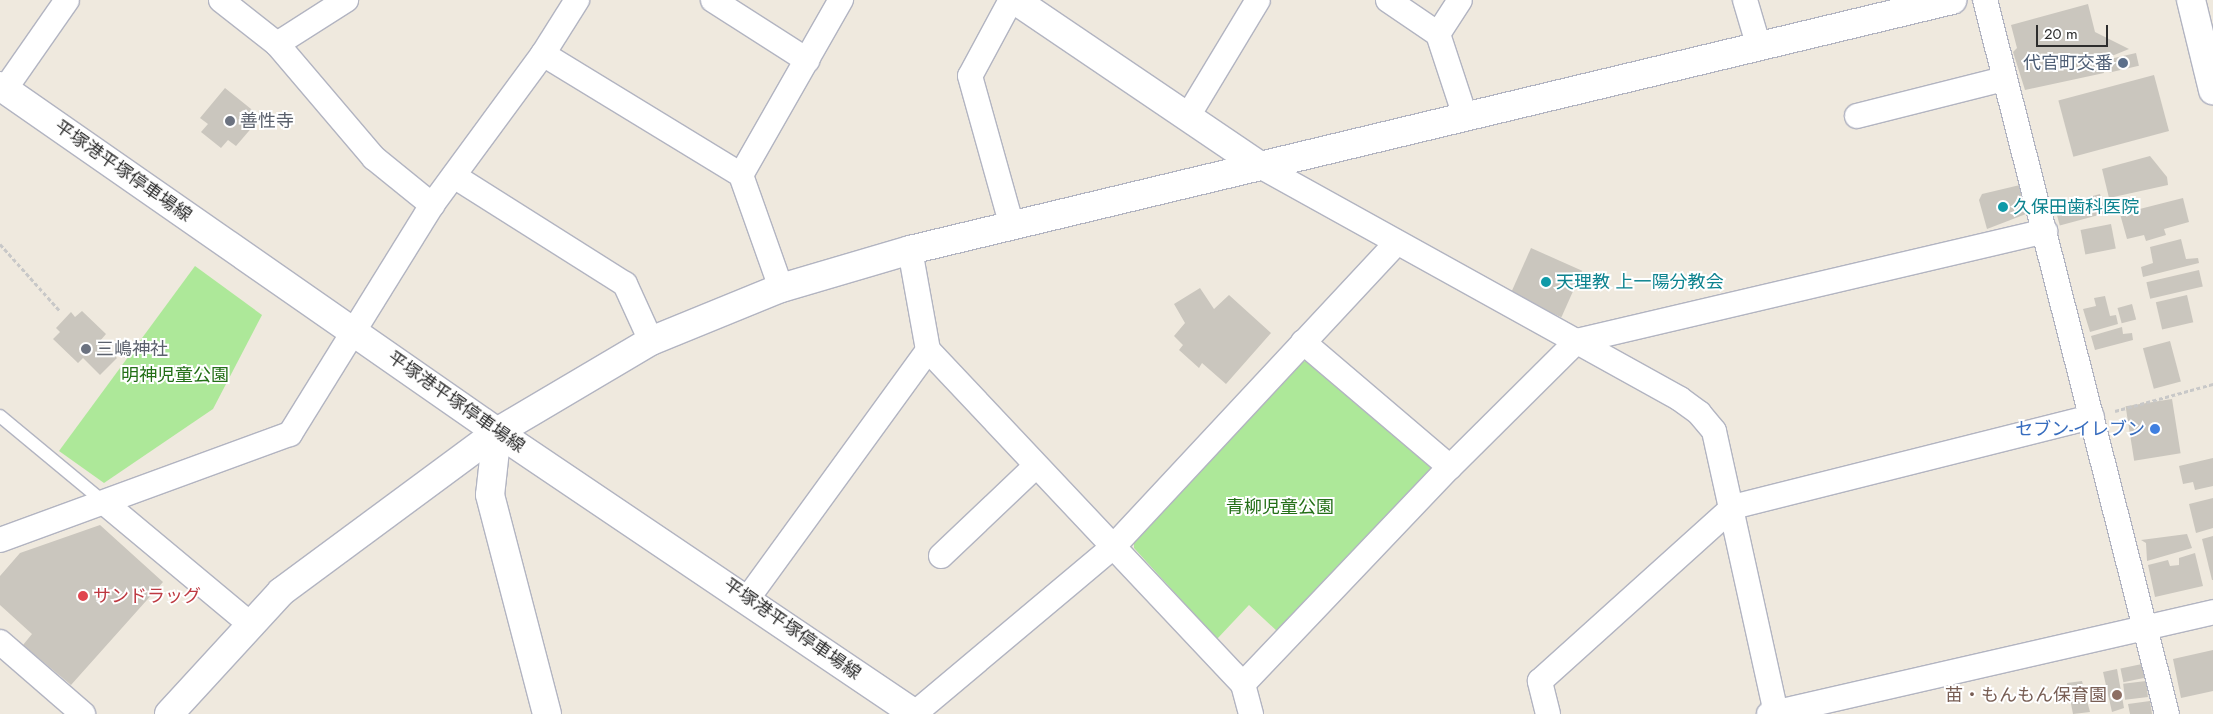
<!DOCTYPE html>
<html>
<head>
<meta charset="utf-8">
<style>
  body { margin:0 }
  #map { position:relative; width:2213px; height:714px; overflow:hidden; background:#efe9de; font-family:Jost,"Noto Sans JP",sans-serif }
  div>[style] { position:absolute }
  .green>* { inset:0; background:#ade899 }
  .building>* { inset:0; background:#cac6be; transform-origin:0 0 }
  .path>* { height:3px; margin-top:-1.5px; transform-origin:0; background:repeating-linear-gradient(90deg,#c8c8c8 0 4px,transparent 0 6.5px) }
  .roads { filter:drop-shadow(1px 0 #b2b4c1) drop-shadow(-1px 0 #b2b4c1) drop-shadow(0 1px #b2b4c1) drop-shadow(0 -1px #b2b4c1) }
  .lane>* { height:12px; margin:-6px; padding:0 6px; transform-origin:6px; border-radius:6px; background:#fff }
  .street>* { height:24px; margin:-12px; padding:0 12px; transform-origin:12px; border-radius:12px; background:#fff }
  .secondary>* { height:28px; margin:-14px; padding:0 14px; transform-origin:14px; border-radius:14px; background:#fff }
  .dots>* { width:14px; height:14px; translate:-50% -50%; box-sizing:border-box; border:2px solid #fff; border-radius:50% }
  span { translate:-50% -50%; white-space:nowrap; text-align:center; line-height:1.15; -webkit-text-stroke:4px #fff; paint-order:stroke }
  .service-label { font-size:18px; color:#4e5e75 }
  .right { translate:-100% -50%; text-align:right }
  .worship-label { font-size:18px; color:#5b616d }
  .left { translate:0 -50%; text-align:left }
  .street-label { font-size:18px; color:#2d2d2d }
  .culture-label { font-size:18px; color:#0d838f }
  .park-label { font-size:18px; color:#236f17 }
  .shop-label { font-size:18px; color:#366cbe }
  .health-label { font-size:18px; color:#be3a42 }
  .education-label { font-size:18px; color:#785e54 }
  .scale { position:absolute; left:2036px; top:25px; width:72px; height:22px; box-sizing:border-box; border:2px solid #2d2d2d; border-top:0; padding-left:6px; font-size:15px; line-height:18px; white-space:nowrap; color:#2d2d2d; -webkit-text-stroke:4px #fff; paint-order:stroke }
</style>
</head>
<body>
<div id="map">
  <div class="green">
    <div style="clip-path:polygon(195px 266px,262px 315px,213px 409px,104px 483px,59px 451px)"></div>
    <div style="clip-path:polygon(1307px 361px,1431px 464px,1430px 470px,1278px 632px,1249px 605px,1217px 639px,1134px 548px,1134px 540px,1300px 362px)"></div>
  </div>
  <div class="building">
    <div style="clip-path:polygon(2088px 4px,2095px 32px,2129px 49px,2102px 60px,2104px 73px,2025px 90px,2013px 52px,2017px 48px,2011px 25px)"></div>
    <div style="left:2136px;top:53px;width:13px;height:30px;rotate:77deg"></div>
    <div style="left:2154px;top:75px;width:58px;height:99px;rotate:75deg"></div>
    <div style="clip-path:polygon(225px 88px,261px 117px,236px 146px,228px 140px,221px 148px,201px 132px,208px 124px,200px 118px)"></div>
    <div style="clip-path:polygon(2150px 156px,2167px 177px,2168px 185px,2109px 198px,2102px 169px)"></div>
    <div style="clip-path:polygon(2020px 185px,2026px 214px,1987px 229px,1979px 200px,1982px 194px)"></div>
    <div style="left:2100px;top:194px;width:20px;height:47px;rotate:75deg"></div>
    <div style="clip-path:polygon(2183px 198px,2189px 222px,2164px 229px,2166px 235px,2146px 241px,2144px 235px,2127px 239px,2120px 214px)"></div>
    <div style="left:2111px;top:224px;width:25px;height:31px;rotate:79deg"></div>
    <div style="clip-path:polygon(2181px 239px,2186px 259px,2198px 258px,2199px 263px,2143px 277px,2141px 267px,2153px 263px,2150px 247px)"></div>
    <div style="left:1531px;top:248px;width:56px;height:51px;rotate:24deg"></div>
    <div style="left:2199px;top:270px;width:17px;height:54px;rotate:77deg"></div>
    <div style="clip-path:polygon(1200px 288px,1214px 309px,1229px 295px,1271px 333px,1226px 384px,1202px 363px,1199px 368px,1179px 350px,1183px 345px,1174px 336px,1185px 323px,1174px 304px)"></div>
    <div style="left:2187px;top:295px;width:28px;height:32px;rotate:77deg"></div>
    <div style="clip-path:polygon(2105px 296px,2110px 316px,2116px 315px,2118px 324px,2090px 332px,2083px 309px,2096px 306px,2094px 298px)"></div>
    <div style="left:2132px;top:304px;width:16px;height:15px;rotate:75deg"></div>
    <div style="clip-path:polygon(82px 311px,106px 334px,100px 341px,117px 358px,100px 375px,83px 358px,78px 363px,53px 339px,60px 332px,56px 328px,71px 312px,75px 317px)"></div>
    <div style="clip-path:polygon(2122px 327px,2123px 334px,2132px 333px,2133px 340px,2095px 350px,2091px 336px)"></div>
    <div style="left:2170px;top:341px;width:42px;height:28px;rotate:75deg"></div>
    <div style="left:2172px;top:399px;width:55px;height:47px;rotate:81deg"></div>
    <div style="clip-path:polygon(2213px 458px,2213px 486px,2195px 490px,2193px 482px,2183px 484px,2179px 466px)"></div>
    <div style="clip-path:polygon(2213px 498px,2213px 528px,2196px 533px,2189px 504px)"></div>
    <div style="clip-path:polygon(100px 525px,163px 582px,71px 685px,23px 645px,32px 634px,0 605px,0 576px,20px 553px)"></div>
    <div style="clip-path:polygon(2187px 534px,2192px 548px,2147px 561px,2146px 543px,2141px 540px)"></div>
    <div style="clip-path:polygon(2213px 536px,2213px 580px,2212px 580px,2202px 539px)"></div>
    <div style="clip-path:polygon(2195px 553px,2203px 586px,2155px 597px,2148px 565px,2168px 560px,2170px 566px,2179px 565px,2179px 558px)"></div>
    <div style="clip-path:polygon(2213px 650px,2213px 691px,2181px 698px,2173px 659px)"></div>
    <div style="left:2142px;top:664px;width:14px;height:22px;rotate:78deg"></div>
    <div style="clip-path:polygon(2117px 669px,2124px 708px,2112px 712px,2103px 672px)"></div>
    <div style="clip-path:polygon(2082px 681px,2090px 712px,2073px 714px,2067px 683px)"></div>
    <div style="left:2146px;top:681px;width:16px;height:23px;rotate:83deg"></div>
    <div style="clip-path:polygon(2150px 701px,2152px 714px,2130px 714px,2128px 704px)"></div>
  </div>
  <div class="path">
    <div style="left:0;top:244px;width:89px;rotate:48.2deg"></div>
    <div style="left:2115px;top:411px;width:102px;rotate:-15.4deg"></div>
  </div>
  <div class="roads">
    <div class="lane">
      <div style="left:0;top:416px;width:138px;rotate:39.7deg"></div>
    </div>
    <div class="street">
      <div style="left:221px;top:0;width:71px;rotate:38.2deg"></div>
      <div style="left:277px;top:44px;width:150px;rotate:49.6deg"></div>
      <div style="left:374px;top:158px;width:75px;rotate:39deg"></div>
      <div style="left:713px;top:0;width:112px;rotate:32.6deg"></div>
      <div style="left:1011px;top:0;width:86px;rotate:118.3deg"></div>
      <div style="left:970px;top:76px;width:156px;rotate:74.4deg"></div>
      <div style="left:1388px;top:0;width:60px;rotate:34.2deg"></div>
      <div style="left:1438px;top:34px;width:86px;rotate:71.8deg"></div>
      <div style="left:1745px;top:0;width:46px;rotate:73.5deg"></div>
      <div style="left:1985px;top:0;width:737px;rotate:75.7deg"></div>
      <div style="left:1438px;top:34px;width:40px;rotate:-57.1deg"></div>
      <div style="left:277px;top:44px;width:82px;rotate:-32.5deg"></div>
      <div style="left:543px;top:54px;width:232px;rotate:31.4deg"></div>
      <div style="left:5px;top:89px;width:108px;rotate:-55.1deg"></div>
      <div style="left:1188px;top:116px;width:135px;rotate:-58.9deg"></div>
      <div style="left:1857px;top:116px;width:151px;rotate:-14.2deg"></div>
      <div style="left:1260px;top:166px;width:480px;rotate:29deg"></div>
      <div style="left:1680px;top:399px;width:24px;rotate:36deg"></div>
      <div style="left:1699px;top:413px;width:23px;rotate:50deg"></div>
      <div style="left:1714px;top:431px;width:290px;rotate:77.6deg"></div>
      <div style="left:454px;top:176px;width:202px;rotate:32.3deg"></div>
      <div style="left:625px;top:284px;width:63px;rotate:65.5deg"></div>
      <div style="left:910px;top:250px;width:102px;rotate:79.8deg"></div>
      <div style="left:928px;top:350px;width:459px;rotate:46.7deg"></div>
      <div style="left:781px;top:288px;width:120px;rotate:-109.5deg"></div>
      <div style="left:741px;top:175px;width:202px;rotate:-60.3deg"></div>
      <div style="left:1303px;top:342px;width:193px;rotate:40.4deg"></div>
      <div style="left:106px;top:504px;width:187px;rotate:39.8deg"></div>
      <div style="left:0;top:540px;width:309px;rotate:-20.1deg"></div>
      <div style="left:290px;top:434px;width:269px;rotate:-58.2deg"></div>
      <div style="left:432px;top:205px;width:187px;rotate:-53.7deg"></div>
      <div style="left:543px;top:54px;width:64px;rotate:-57.8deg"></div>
      <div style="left:941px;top:556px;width:131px;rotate:-43.5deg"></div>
      <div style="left:748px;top:598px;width:306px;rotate:-54deg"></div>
      <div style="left:0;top:642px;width:110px;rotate:40.9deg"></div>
      <div style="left:914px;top:714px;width:258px;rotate:-40deg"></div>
      <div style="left:1112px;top:548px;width:415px;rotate:-47deg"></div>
      <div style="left:1251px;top:714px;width:31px;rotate:-105deg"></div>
      <div style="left:1243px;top:684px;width:300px;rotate:-46.4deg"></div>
      <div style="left:1450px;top:467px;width:179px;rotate:-44.8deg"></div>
      <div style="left:1577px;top:341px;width:481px;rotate:-13.2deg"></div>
      <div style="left:1548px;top:714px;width:34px;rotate:-104deg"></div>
      <div style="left:1540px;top:681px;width:260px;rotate:-42deg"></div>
      <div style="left:1733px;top:507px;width:370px;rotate:-14.1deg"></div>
      <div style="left:1769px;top:714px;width:456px;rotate:-12.9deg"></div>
    </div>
    <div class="secondary">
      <div style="left:1015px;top:0;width:296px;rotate:34.1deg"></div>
      <div style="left:2191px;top:0;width:93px;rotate:76.3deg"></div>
      <div style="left:0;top:86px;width:606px;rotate:34.84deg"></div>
      <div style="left:497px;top:432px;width:504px;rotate:34.01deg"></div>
      <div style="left:497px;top:432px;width:63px;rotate:96.3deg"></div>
      <div style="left:490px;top:495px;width:226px;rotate:75.4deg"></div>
      <div style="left:169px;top:714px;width:166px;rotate:-47.4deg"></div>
      <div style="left:281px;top:592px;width:269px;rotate:-36.5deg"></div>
      <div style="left:497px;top:432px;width:179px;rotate:-30.6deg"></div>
      <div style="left:651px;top:341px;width:140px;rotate:-22.2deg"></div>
      <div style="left:781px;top:288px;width:134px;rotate:-16.4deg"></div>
      <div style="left:910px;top:250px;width:1072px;rotate:-13.49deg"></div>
    </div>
  </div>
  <div class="dots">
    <div style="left:2123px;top:63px;background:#5c6f8a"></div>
    <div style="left:230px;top:121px;background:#6b7280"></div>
    <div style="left:2003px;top:207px;background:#0f9aa8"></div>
    <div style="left:1546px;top:282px;background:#0f9aa8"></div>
    <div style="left:86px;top:349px;background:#6b7280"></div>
    <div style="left:2155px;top:429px;background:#3f7fe0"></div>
    <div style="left:83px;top:596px;background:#e0444e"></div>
    <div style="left:2117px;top:695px;background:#8d6e63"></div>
  </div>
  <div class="service-label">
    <span class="right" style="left:2113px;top:63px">代官町交番</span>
  </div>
  <div class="worship-label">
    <span class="left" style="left:240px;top:121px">善性寺</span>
    <span class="left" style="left:96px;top:349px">三嶋神社</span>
  </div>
  <div class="street-label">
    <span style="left:123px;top:171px;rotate:35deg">平塚港平塚停車場線</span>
    <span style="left:456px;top:402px;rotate:35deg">平塚港平塚停車場線</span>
    <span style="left:792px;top:629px;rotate:35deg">平塚港平塚停車場線</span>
  </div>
  <div class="culture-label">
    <span class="left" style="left:2013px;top:207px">久保田歯科医院</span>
    <span class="left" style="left:1556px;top:282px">天理教 上一陽分教会</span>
  </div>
  <div class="park-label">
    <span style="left:175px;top:375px">明神児童公園</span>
    <span style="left:1280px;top:507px">青柳児童公園</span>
  </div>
  <div class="shop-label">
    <span class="right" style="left:2145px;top:429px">セブン-イレブン</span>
  </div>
  <div class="health-label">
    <span class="left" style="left:93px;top:596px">サンドラッグ</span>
  </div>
  <div class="education-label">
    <span class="right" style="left:2107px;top:695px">苗・もんもん保育園</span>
  </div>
  <div class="scale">20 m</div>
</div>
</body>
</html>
